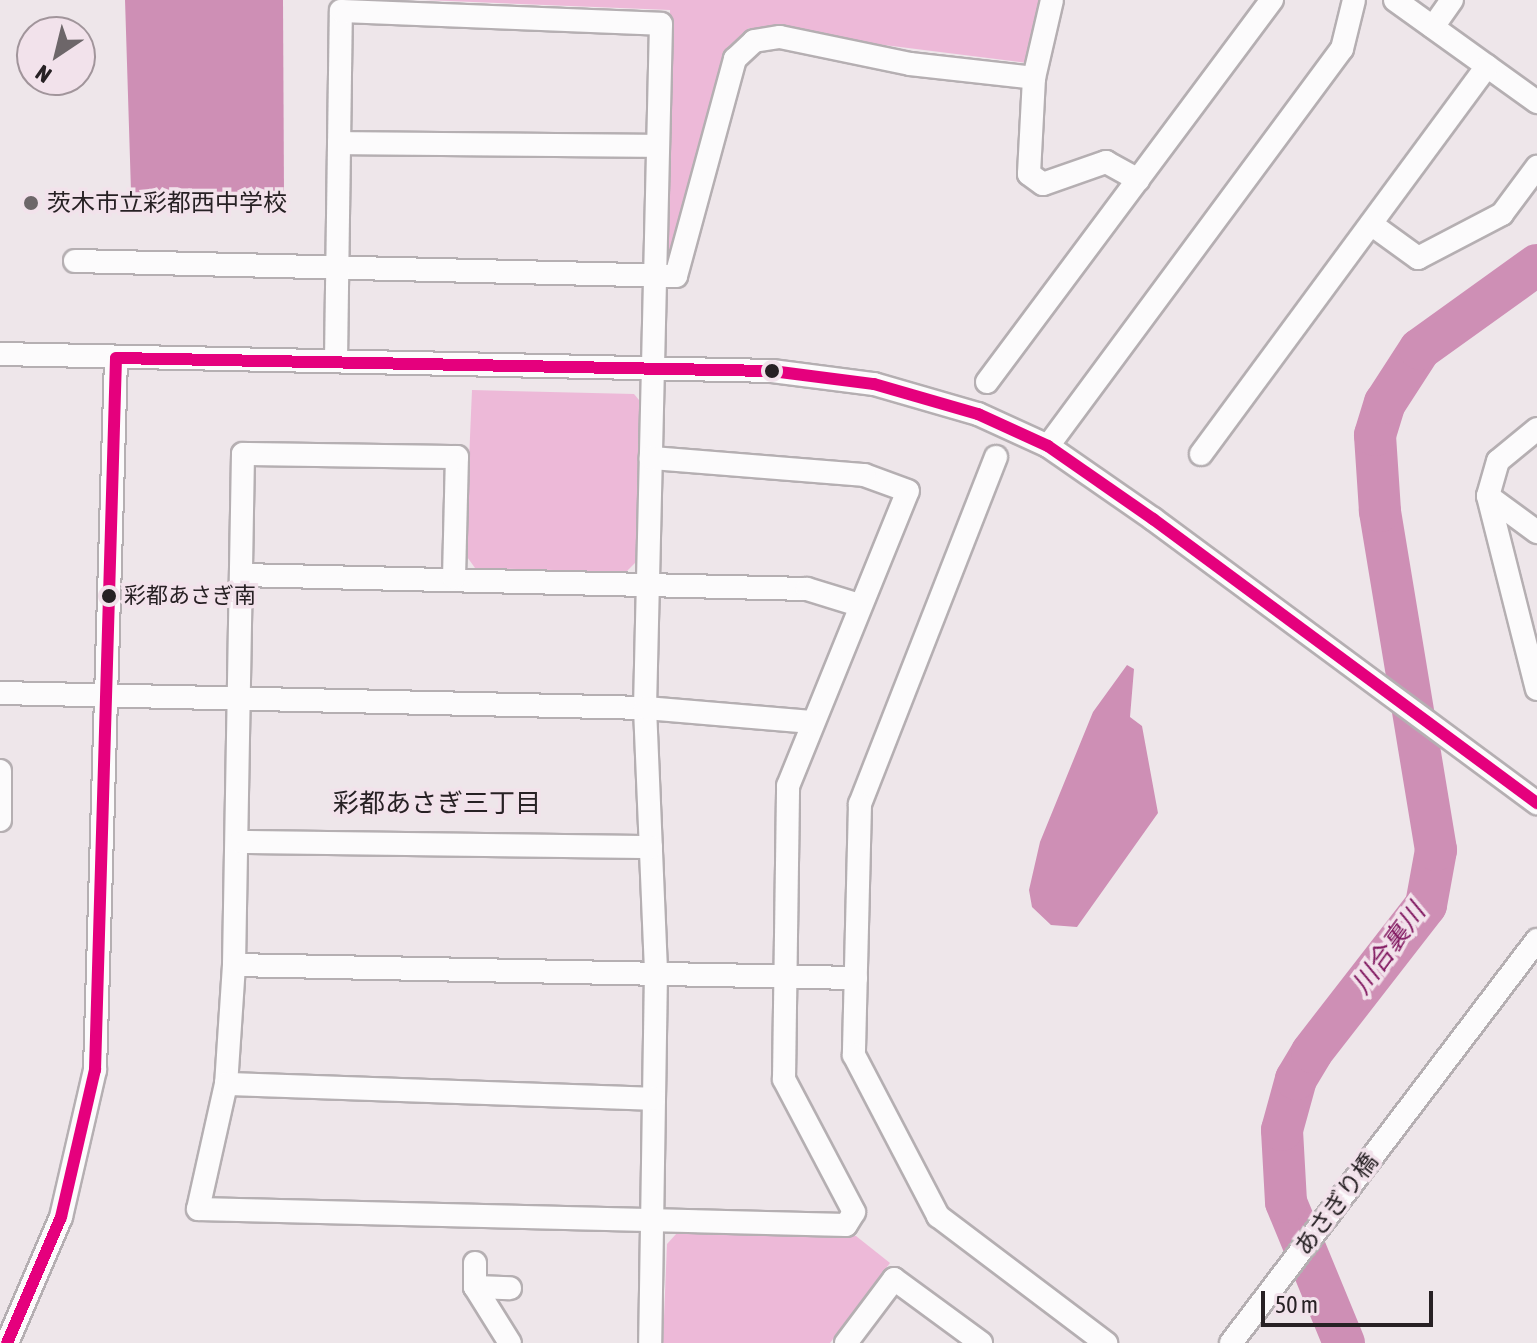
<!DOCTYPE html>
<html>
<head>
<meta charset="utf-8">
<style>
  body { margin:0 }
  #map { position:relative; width:1537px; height:1343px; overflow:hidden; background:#eee6ea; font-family:"Asap Condensed","Noto Sans JP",sans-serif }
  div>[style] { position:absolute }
  .green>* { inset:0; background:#edb9d8 }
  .water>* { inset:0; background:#ce8fb5 }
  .river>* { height:42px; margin:-21px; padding:0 21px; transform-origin:21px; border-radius:21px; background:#ce8fb5 }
  .roads { filter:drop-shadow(2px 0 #b5afb2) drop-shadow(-2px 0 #b5afb2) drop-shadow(0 2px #b5afb2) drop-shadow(0 -2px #b5afb2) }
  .minor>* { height:22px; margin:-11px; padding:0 11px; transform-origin:11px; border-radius:11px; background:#fcfbfc }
  .bus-1>* { height:12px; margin:-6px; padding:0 6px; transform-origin:6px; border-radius:6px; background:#e5007d }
  .dots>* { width:22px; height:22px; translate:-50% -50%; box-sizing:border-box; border:4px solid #f2e2eb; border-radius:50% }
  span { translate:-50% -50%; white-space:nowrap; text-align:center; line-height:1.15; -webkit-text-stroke:7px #f2e2eb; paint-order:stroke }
  .bus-label { font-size:22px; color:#272124 }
  .left { translate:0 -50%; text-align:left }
  .poi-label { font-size:24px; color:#272124 }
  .street-label { font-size:24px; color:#272124 }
  .neighbourhood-label { font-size:26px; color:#272124 }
  .water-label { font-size:26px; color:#80165f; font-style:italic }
  .north { position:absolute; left:16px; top:16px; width:80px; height:80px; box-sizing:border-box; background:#f2e2eb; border:2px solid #a1959b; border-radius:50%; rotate:215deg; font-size:22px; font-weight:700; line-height:32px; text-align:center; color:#272124 }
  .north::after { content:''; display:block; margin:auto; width:28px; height:36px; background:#6d6669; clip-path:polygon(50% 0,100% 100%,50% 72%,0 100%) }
  .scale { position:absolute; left:1261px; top:1291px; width:172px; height:36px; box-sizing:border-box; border:4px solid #272124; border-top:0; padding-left:10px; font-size:24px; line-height:28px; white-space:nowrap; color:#272124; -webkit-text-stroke:6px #f2e2eb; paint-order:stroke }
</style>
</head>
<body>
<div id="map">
  <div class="green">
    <div style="clip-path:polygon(425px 0,1046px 0,1027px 63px,749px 28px,726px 49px,668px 261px,670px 10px)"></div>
    <div style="clip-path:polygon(472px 390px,634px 394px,644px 406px,640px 558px,626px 572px,475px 568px,465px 554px)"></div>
    <div style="clip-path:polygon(677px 1233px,856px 1236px,890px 1263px,830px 1343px,663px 1343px,667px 1244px)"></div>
  </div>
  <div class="water">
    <div style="clip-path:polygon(125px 0,283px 0,284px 197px,272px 208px,140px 198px,131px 191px)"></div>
    <div style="clip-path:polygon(1127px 665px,1134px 669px,1130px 717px,1142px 726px,1158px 813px,1077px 927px,1051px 925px,1032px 907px,1029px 890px,1040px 842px,1093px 712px)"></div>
  </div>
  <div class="river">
    <div style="left:1344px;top:1343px;width:152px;rotate:-112.4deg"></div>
    <div style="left:1286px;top:1202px;width:72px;rotate:-93.2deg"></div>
    <div style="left:1282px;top:1130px;width:53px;rotate:-74.6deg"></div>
    <div style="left:1296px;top:1079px;width:31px;rotate:-59deg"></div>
    <div style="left:1312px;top:1052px;width:186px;rotate:-52.2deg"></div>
    <div style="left:1426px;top:905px;width:56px;rotate:-79.7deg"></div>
    <div style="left:1436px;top:850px;width:344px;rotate:-99.4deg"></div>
    <div style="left:1380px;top:511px;width:76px;rotate:-93.8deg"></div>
    <div style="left:1375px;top:435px;width:34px;rotate:-73deg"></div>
    <div style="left:1385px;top:403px;width:64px;rotate:-57.1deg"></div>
    <div style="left:1420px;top:349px;width:144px;rotate:-35.7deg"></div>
  </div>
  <div class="roads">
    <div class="minor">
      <div style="left:1052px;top:0;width:80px;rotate:103deg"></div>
      <div style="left:1034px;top:78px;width:96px;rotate:93deg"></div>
      <div style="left:1029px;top:174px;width:17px;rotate:36deg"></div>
      <div style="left:1043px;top:184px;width:67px;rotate:-19.2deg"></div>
      <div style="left:1106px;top:162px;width:37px;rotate:29deg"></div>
      <div style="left:1395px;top:0;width:175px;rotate:35.7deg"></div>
      <div style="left:1433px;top:27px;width:33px;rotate:-55deg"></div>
      <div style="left:339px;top:143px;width:319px;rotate:0.5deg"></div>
      <div style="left:1371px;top:224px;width:58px;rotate:35.9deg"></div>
      <div style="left:1418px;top:258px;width:95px;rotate:-27.6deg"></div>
      <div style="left:1502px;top:214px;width:59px;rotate:-53.3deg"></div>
      <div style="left:75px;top:261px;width:601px;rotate:1.43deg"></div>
      <div style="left:676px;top:276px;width:225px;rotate:-74.8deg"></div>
      <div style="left:735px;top:59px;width:26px;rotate:-43deg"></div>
      <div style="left:754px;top:41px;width:26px;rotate:-9deg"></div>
      <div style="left:780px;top:37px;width:133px;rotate:11.7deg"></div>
      <div style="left:910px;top:64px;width:125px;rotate:6.4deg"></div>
      <div style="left:0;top:354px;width:772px;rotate:1.26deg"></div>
      <div style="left:772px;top:371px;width:103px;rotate:7.3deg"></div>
      <div style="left:874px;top:384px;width:108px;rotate:16.1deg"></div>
      <div style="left:978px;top:414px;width:77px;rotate:24.6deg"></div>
      <div style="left:1048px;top:446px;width:128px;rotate:34.8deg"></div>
      <div style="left:1153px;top:519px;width:478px;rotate:36.5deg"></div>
      <div style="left:336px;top:360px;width:349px;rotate:-89.2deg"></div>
      <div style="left:341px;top:11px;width:320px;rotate:2.3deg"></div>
      <div style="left:661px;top:24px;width:684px;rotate:91.34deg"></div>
      <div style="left:645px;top:708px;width:264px;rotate:87.6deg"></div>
      <div style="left:656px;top:972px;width:371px;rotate:90.9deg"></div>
      <div style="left:987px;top:382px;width:477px;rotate:-53.3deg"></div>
      <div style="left:1537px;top:429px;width:50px;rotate:140.6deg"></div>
      <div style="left:1498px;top:461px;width:36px;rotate:106deg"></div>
      <div style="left:1488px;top:496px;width:199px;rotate:75.8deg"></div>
      <div style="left:1048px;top:446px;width:494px;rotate:-53.5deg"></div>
      <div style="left:1342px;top:49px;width:50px;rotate:-76.2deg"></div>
      <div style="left:1201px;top:454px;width:482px;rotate:-53.6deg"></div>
      <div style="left:996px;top:457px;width:373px;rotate:111.4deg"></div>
      <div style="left:860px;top:804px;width:251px;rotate:91.4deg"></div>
      <div style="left:854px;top:1055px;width:182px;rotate:62.4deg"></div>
      <div style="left:938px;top:1216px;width:211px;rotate:37.1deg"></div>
      <div style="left:1488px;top:496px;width:61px;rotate:36.3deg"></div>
      <div style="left:242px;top:575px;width:565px;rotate:1.42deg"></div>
      <div style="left:807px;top:589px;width:54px;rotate:17.1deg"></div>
      <div style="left:454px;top:578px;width:121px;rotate:-88.6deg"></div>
      <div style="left:457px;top:457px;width:214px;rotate:-179.2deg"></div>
      <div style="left:243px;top:454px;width:511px;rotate:91.01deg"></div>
      <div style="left:234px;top:965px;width:119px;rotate:93.8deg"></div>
      <div style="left:226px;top:1084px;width:128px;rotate:102.6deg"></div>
      <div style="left:198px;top:1209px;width:648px;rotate:1.41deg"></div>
      <div style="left:846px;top:1225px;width:15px;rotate:-58deg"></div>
      <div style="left:854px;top:1212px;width:150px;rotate:-117.8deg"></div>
      <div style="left:784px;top:1079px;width:293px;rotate:-89.2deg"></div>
      <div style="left:788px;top:786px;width:318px;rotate:-67.9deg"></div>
      <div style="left:908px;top:491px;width:47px;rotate:-160deg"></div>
      <div style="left:864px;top:475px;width:214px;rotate:-175.4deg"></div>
      <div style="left:0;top:693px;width:645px;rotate:1.33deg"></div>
      <div style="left:645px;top:708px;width:168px;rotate:4.8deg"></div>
      <div style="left:0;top:771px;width:49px;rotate:90deg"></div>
      <div style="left:240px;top:842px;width:411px;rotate:0.7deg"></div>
      <div style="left:234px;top:965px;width:622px;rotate:1.2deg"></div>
      <div style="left:226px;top:1084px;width:428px;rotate:2deg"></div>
      <div style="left:475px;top:1263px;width:24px;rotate:90deg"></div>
      <div style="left:475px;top:1287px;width:66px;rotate:58deg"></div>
      <div style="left:475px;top:1287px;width:35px;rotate:2deg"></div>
      <div style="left:7px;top:1343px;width:137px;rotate:-66.8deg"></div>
      <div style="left:61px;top:1217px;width:151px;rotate:-77deg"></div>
      <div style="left:95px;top:1070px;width:712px;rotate:-88.31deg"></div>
      <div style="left:846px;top:1343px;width:80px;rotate:-53.1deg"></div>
      <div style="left:894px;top:1279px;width:108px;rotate:36.3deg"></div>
      <div style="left:1231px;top:1343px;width:506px;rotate:-52.79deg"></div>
    </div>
  </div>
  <div class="bus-1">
    <div style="left:116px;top:358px;width:656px;rotate:1.14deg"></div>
    <div style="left:772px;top:371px;width:103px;rotate:7.3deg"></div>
    <div style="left:874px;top:384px;width:108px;rotate:16.1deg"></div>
    <div style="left:978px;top:414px;width:77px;rotate:24.6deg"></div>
    <div style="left:1048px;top:446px;width:128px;rotate:34.8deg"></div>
    <div style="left:1153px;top:519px;width:478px;rotate:36.5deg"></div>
    <div style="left:7px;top:1343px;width:137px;rotate:-66.8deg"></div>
    <div style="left:61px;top:1217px;width:151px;rotate:-77deg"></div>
    <div style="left:95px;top:1070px;width:712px;rotate:-88.31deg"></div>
  </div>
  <div class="dots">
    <div style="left:31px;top:203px;background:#6d6669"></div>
    <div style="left:772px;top:371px;background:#272124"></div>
    <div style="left:109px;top:596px;background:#272124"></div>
  </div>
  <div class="bus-label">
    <span class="left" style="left:124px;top:596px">彩都あさぎ南</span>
  </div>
  <div class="poi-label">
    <span class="left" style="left:47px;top:203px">茨木市立彩都西中学校</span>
  </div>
  <div class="street-label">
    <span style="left:1336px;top:1204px;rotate:-53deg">あさぎり橋</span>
  </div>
  <div class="neighbourhood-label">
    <span style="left:437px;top:804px">彩都あさぎ三丁目</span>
  </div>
  <div class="water-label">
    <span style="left:1389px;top:949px;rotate:-54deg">川合裏川</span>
  </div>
  <div class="north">N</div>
  <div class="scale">50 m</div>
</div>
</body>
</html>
